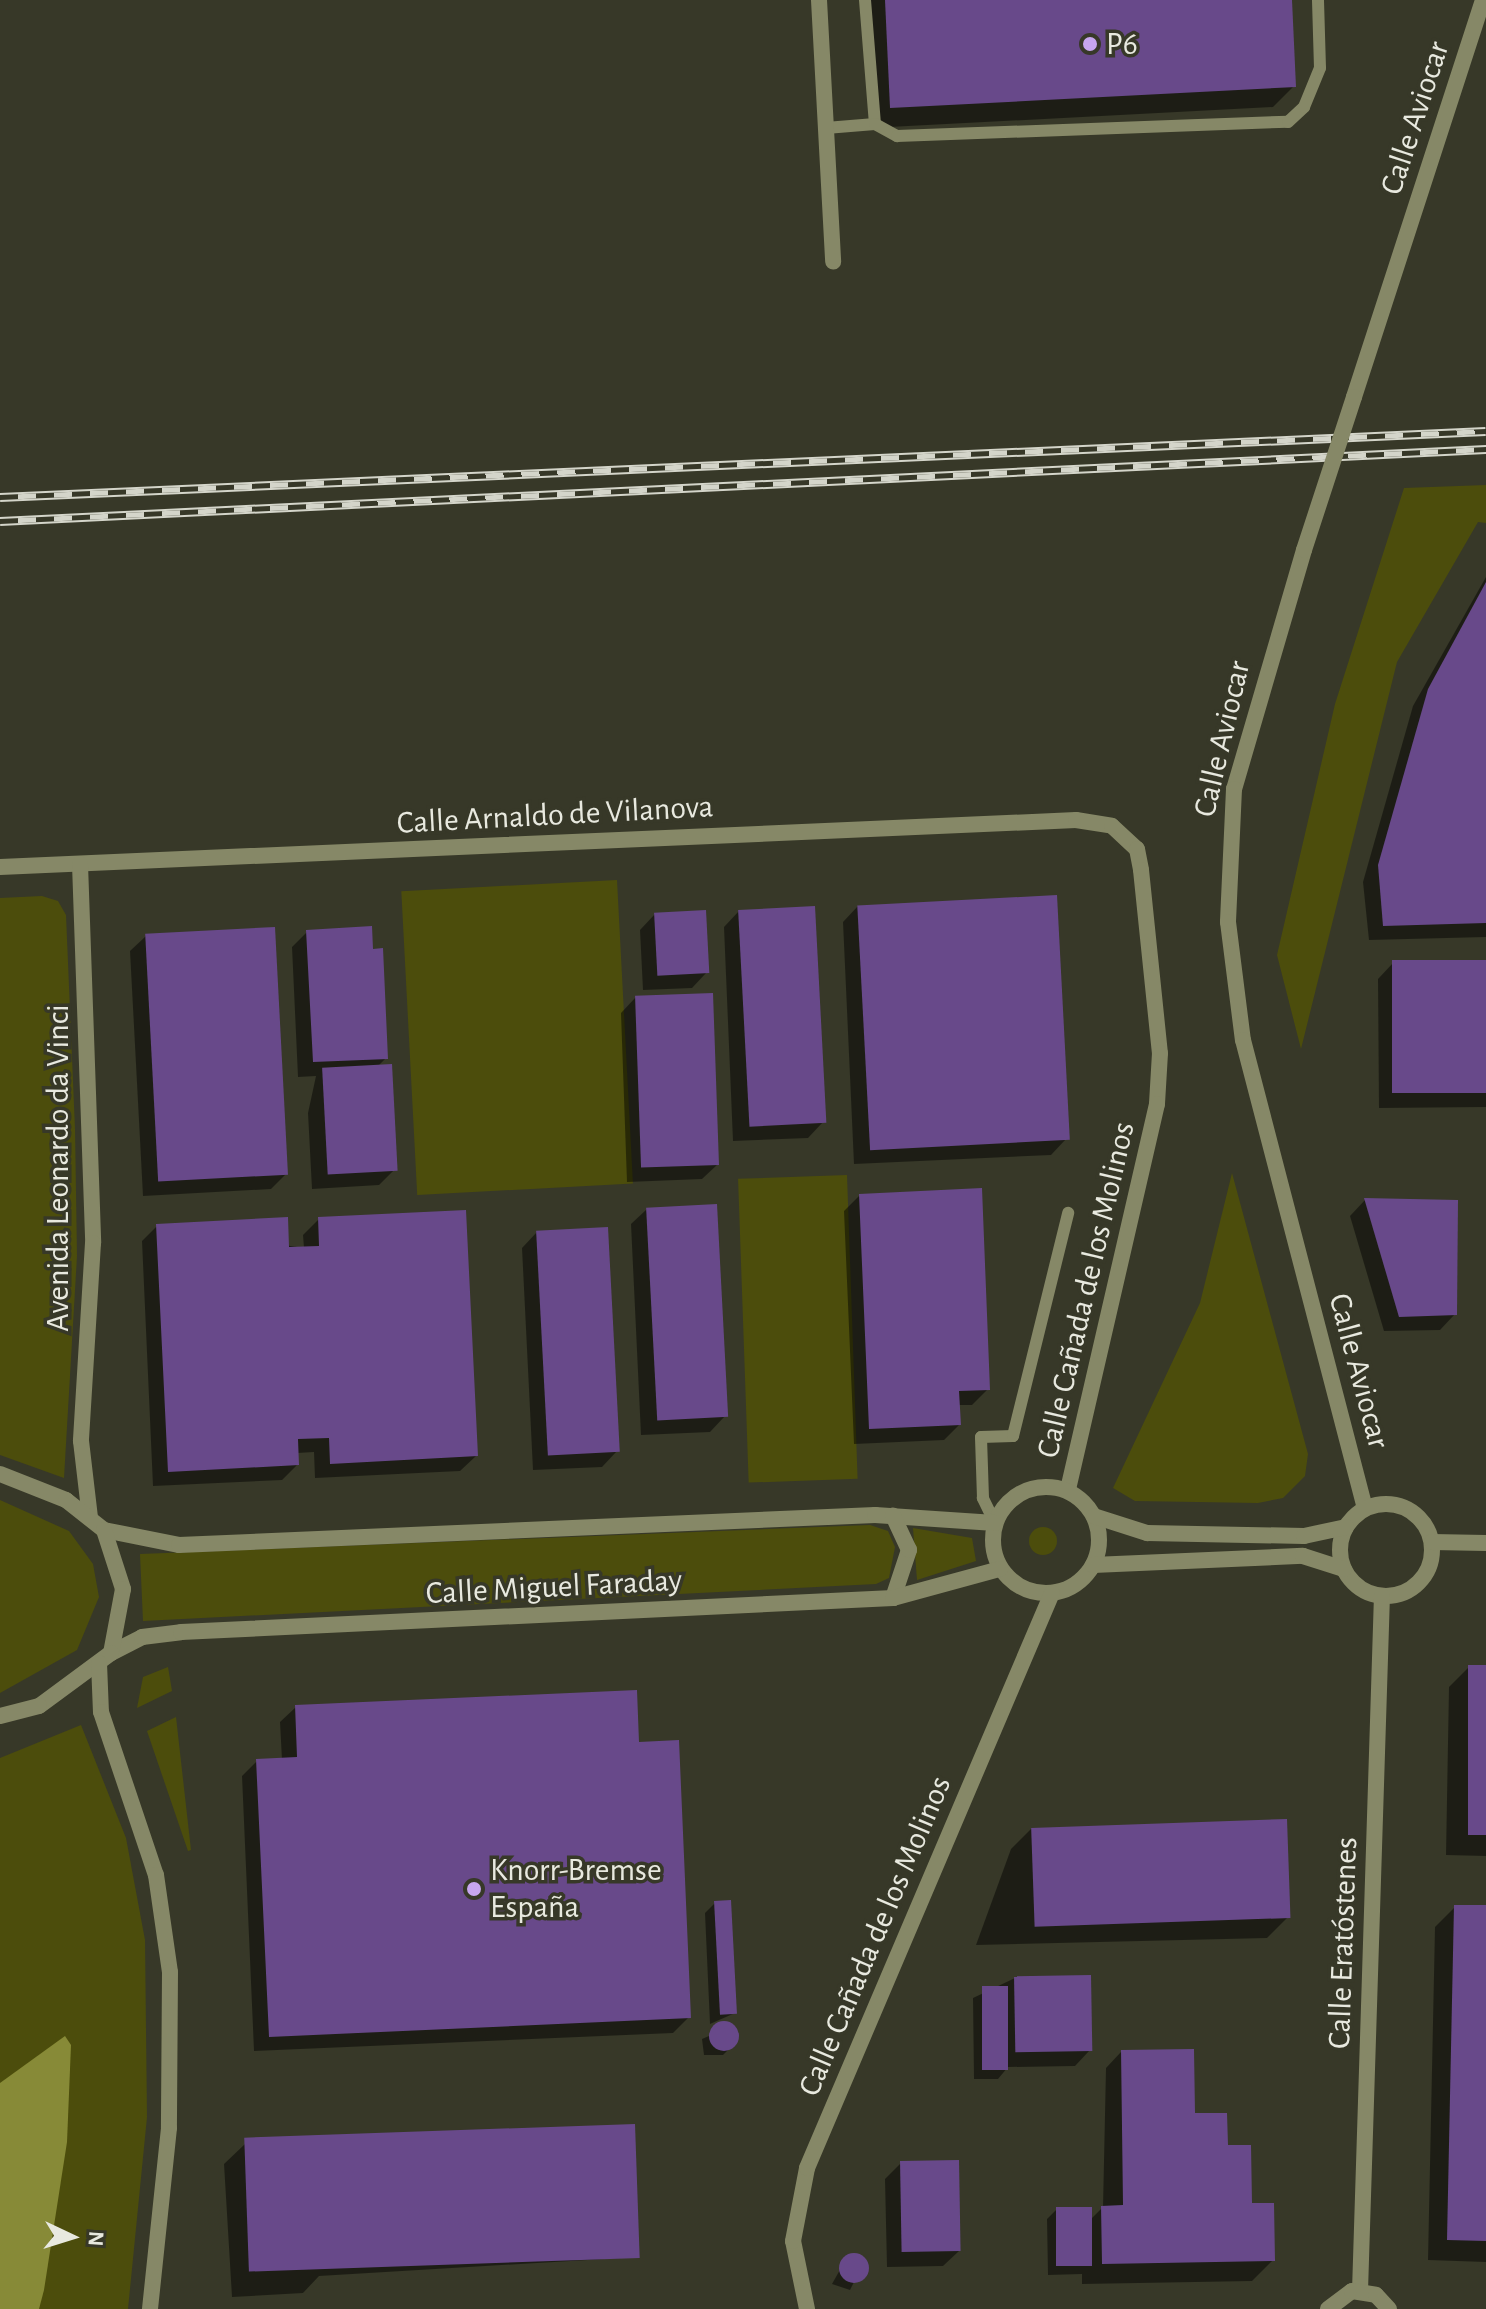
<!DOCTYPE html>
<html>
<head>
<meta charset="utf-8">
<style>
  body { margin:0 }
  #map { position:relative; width:1486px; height:2309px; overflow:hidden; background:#373828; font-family:"Alegreya Sans",sans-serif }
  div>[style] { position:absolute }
  .green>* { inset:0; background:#4c4d0c; transform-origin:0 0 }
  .round { border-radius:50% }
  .water>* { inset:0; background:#878a37 }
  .shadow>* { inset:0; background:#0007 }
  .building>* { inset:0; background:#68498a; transform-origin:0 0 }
  .service>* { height:12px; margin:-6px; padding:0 6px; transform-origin:6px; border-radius:6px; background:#868867 }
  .minor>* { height:16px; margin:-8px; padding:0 8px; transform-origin:8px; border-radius:8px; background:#868867 }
  .minor>.ring { margin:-8px; padding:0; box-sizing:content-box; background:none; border:16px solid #868867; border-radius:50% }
  .tertiary>* { height:16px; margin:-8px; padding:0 8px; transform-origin:8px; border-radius:8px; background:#868867 }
  .rail>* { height:9px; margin-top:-4.5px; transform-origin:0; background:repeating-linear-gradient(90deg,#373828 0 18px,#d4d5ca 0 36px); box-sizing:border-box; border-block:2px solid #d4d5ca }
  .minor-bridge>* { height:16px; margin:-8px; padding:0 8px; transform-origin:8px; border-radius:8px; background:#868867 }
  .dots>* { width:22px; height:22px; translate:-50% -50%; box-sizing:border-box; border:4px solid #373828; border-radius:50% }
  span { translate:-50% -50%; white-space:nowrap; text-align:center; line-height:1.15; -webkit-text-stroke:7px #373828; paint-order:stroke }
  .poi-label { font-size:32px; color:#e8e9df }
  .left { translate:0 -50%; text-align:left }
  .street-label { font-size:32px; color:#e8e9df }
  .north { position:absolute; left:32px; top:2197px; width:80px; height:80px; -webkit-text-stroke:6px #373828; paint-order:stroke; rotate:94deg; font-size:22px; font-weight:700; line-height:32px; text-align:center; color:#e8e9df }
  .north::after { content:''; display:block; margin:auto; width:28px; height:36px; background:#e8e9df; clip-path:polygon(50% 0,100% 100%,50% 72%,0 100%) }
</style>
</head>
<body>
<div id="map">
  <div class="green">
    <div style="clip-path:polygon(1486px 485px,1486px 523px,1478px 522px,1397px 662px,1301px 1049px,1277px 955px,1335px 704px,1404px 488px)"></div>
    <div style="left:617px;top:880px;width:304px;height:216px;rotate:87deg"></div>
    <div style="clip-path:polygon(42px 896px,58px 901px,66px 915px,75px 1129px,77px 1256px,64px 1478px,0 1455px,0 898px)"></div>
    <div style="clip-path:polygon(1232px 1173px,1308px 1454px,1305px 1476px,1283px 1498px,1258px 1503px,1135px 1501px,1113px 1488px,1200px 1303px)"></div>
    <div style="left:847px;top:1175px;width:304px;height:109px;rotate:88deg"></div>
    <div style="clip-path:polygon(0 1500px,69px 1531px,93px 1564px,99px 1597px,77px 1650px,0 1693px)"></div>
    <div style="clip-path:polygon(870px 1525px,888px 1531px,895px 1547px,889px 1578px,876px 1584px,143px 1621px,140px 1554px)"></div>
    <div class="round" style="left:1029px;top:1527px;width:28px;height:28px"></div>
    <div style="clip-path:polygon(913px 1528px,972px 1538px,976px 1561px,917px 1580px)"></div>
    <div style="clip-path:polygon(168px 1667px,172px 1691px,137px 1708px,143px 1677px)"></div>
    <div style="clip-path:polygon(176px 1717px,191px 1850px,188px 1851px,147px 1731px)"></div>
    <div style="clip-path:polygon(81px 1725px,126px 1838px,145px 1940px,147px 2117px,128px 2309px,0 2309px,0 1758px)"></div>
  </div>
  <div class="water">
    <div style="clip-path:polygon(65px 2036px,71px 2045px,67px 2142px,44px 2290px,39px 2309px,0 2309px,0 2083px)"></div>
  </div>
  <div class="shadow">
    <div style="clip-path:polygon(864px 0,1290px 0,1294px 86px,1273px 107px,870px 128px)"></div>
    <div style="clip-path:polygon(1486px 577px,1486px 937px,1369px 940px,1363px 882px,1413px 706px)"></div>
    <div style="clip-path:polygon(858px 906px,1066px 1139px,1051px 1155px,854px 1164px,843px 922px)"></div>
    <div style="clip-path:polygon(739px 911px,823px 1122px,808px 1138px,733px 1141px,724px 927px)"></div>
    <div style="clip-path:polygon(655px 914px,707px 972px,692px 988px,643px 990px,640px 930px)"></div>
    <div style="clip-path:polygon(307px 932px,386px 1058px,377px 1067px,394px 1170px,379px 1185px,312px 1189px,308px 1113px,316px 1076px,298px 1077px,292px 947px)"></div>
    <div style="clip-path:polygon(146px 936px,286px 1174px,271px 1189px,143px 1196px,130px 951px)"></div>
    <div style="clip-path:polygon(1486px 962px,1486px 1107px,1379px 1108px,1378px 979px,1393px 963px)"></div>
    <div style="clip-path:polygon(636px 997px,718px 1164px,702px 1179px,627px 1182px,621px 1013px)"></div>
    <div style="clip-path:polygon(859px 1196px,988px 1389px,972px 1405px,958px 1405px,959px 1425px,944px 1440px,854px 1444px,844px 1211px)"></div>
    <div style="clip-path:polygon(1365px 1200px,1455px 1314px,1440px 1330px,1384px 1331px,1350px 1216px)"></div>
    <div style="clip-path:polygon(647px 1209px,725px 1416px,710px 1432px,641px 1435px,631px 1224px)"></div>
    <div style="clip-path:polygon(319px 1219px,476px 1456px,460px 1471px,315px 1478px,314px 1452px,297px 1453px,297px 1465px,282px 1480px,153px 1486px,142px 1241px,157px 1226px,304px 1248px,303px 1235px)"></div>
    <div style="clip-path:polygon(537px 1232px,617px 1451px,602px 1467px,533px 1470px,522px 1248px)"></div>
    <div style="clip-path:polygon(1469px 1667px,1486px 1667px,1486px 1856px,1446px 1855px,1449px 1687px)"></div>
    <div style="clip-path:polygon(296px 1707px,637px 1744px,689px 2017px,673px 2033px,254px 2051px,242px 1776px,257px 1761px,282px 1760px,280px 1722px)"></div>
    <div style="clip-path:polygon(1032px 1828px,1288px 1917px,1267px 1938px,976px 1945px,1011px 1849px)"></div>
    <div style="clip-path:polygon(715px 1903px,735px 2013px,710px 2024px,705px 1913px)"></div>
    <div style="clip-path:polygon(1455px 1907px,1486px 1908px,1486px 2262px,1428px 2260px,1435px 1927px)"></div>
    <div style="clip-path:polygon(1015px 1978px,1090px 2050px,1075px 2066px,1008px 2067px,998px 2079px,974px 2079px,973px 1998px)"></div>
    <div style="clip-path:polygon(732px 2026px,733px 2045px,723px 2055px,704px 2055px,702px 2039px)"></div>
    <div style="clip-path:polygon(1121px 2052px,1193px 2115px,1250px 2205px,1273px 2260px,1252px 2281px,1082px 2284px,1082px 2274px,1048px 2275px,1047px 2219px,1057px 2209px,1090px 2220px,1103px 2207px,1106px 2068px)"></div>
    <div style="clip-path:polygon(245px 2144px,638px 2257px,319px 2276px,303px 2293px,232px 2297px,224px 2164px)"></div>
    <div style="clip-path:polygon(901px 2163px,959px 2251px,943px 2266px,887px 2267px,885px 2179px)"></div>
    <div style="clip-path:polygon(846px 2259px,864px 2262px,850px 2290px,832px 2284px)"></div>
  </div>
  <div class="building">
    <div style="clip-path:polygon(885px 0,1292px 0,1296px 87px,890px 108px)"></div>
    <div style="clip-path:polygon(1486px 582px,1486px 923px,1383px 926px,1378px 865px,1428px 689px)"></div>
    <div style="left:1057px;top:895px;width:245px;height:200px;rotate:87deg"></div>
    <div style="left:815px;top:906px;width:217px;height:77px;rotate:87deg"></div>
    <div style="left:706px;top:910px;width:63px;height:52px;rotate:87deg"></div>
    <div style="clip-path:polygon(372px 926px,373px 949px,383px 948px,388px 1059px,313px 1062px,306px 930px)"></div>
    <div style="left:275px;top:927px;width:248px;height:130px;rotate:87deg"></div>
    <div style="left:1486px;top:960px;width:133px;height:94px;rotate:90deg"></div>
    <div style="left:713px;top:993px;width:172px;height:78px;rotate:88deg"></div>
    <div style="left:392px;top:1064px;width:107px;height:70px;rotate:87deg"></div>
    <div style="clip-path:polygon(982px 1188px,990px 1390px,959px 1391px,961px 1425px,869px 1429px,859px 1194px)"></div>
    <div style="clip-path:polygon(1364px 1198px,1458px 1200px,1457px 1315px,1399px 1317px)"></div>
    <div style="left:717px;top:1204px;width:213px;height:71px;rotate:87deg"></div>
    <div style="clip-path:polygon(466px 1210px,478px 1456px,330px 1464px,329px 1438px,298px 1439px,299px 1465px,168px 1472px,156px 1224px,288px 1217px,289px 1247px,319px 1246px,318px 1217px)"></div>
    <div style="left:608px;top:1227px;width:225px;height:72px;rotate:87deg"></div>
    <div style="left:1468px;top:1665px;width:18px;height:170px"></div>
    <div style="clip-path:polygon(637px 1690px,639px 1742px,679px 1740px,691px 2018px,269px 2037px,256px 1759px,297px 1757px,295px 1705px)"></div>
    <div style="left:1287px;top:1819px;width:99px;height:256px;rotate:88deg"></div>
    <div style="left:731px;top:1900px;width:114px;height:17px;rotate:87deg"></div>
    <div style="clip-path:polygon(1454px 1905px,1486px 1905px,1486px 2241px,1447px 2240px)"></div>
    <div style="left:1091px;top:1975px;width:76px;height:77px;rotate:89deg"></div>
    <div style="left:982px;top:1986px;width:26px;height:84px"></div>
    <div class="round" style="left:709px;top:2021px;width:30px;height:30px"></div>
    <div style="clip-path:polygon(1194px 2049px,1195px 2113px,1227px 2113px,1228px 2145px,1251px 2145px,1252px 2203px,1274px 2203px,1275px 2261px,1102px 2264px,1101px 2206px,1123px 2205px,1121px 2050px)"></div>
    <div style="left:635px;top:2124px;width:134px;height:391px;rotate:88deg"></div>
    <div style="left:959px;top:2160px;width:91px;height:59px;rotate:89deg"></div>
    <div style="left:1056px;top:2207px;width:36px;height:59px"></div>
    <div class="round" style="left:839px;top:2253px;width:30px;height:30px"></div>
  </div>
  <div class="service">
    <div style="left:865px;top:0;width:124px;rotate:85.4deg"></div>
    <div style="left:826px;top:128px;width:49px;rotate:-4.7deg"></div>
    <div style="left:875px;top:124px;width:25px;rotate:29deg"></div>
    <div style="left:897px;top:136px;width:391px;rotate:-2.1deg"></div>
    <div style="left:1288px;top:122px;width:22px;rotate:-43deg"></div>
    <div style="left:1304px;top:107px;width:42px;rotate:-67.7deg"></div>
    <div style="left:1320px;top:68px;width:68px;rotate:-91.7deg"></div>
    <div style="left:995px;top:1523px;width:28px;rotate:-116deg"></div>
    <div style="left:983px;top:1498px;width:61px;rotate:-91.9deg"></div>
    <div style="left:981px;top:1437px;width:32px;rotate:-2deg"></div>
    <div style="left:1013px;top:1436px;width:230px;rotate:-76.1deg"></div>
  </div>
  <div class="minor">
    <div style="left:819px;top:0;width:262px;rotate:86.9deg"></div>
    <div style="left:1354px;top:397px;width:417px;rotate:-72deg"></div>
    <div style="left:1304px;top:550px;width:249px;rotate:106.3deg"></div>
    <div style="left:1234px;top:789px;width:133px;rotate:92.6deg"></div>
    <div style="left:1228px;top:922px;width:119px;rotate:82.8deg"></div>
    <div style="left:1243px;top:1040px;width:484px;rotate:75.4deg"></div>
    <div style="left:0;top:867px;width:1077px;rotate:-2.5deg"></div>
    <div style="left:1076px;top:820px;width:36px;rotate:9deg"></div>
    <div style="left:1112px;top:826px;width:34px;rotate:43deg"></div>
    <div style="left:1137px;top:849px;width:21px;rotate:79deg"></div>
    <div style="left:1141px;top:870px;width:184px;rotate:84.1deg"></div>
    <div style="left:1160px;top:1053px;width:51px;rotate:93.4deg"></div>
    <div style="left:1157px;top:1104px;width:397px;rotate:103deg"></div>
    <div class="ring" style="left:993px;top:1487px;width:90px;height:90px"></div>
    <div class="ring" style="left:1340px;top:1504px;width:76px;height:76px"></div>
    <div style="left:1094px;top:1516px;width:56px;rotate:17.8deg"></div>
    <div style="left:1147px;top:1533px;width:157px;rotate:1.1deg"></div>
    <div style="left:1304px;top:1536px;width:43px;rotate:-12.1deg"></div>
    <div style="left:104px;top:1530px;width:76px;rotate:11.3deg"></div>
    <div style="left:179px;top:1545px;width:697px;rotate:-2.47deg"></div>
    <div style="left:875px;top:1515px;width:120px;rotate:3.8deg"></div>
    <div style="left:1432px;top:1542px;width:54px;rotate:1.1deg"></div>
    <div style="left:1093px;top:1565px;width:210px;rotate:-2.5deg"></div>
    <div style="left:1303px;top:1556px;width:43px;rotate:17.6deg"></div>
    <div style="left:893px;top:1598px;width:51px;rotate:-71.6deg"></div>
    <div style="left:909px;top:1550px;width:38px;rotate:-115deg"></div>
    <div style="left:111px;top:1653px;width:35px;rotate:-27deg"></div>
    <div style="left:142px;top:1637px;width:39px;rotate:-7deg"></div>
    <div style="left:181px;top:1632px;width:713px;rotate:-2.73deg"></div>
    <div style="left:893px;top:1598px;width:111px;rotate:-15.2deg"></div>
    <div style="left:1360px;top:2291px;width:695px;rotate:-88.19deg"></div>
    <div style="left:807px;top:2309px;width:69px;rotate:-101.6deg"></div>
    <div style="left:793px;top:2241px;width:74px;rotate:-79.1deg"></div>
    <div style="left:807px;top:2168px;width:625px;rotate:-66.92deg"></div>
    <div style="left:1328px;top:2309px;width:30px;rotate:-37deg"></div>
    <div style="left:1352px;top:2291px;width:24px;rotate:9deg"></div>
    <div style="left:1376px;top:2295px;width:19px;rotate:47deg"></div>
  </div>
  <div class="tertiary">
    <div style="left:80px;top:864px;width:379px;rotate:88deg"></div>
    <div style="left:93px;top:1243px;width:198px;rotate:93.5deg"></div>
    <div style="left:81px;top:1441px;width:78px;rotate:83.3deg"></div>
    <div style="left:0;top:1474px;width:71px;rotate:21.5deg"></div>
    <div style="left:66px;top:1500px;width:48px;rotate:38.3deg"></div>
    <div style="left:104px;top:1530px;width:62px;rotate:72.1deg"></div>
    <div style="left:123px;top:1589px;width:65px;rotate:100.6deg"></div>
    <div style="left:111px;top:1653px;width:89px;rotate:143.6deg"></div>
    <div style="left:39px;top:1706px;width:40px;rotate:165.6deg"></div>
    <div style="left:99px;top:1663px;width:49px;rotate:87.7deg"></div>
    <div style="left:101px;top:1712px;width:172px;rotate:71.4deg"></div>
    <div style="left:156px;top:1875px;width:98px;rotate:81.8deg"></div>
    <div style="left:170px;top:1972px;width:156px;rotate:90.4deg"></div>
    <div style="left:169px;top:2128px;width:182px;rotate:96deg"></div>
  </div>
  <div class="rail">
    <div style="left:0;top:497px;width:1487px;rotate:-2.54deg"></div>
    <div style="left:0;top:521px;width:1488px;rotate:-2.77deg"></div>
  </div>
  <div class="minor-bridge">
    <div style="left:1304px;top:550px;width:161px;rotate:-71.9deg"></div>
  </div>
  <div class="dots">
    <div style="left:1090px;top:44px;background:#c7a6ef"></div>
    <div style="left:474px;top:1889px;background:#c7a6ef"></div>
  </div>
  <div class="poi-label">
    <span class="left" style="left:1106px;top:44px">P6</span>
    <span class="left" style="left:490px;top:1889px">Knorr-Bremse<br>España</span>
  </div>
  <div class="street-label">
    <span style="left:1415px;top:118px;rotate:-72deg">Calle Aviocar</span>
    <span style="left:1222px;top:739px;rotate:-77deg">Calle Aviocar</span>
    <span style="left:555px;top:815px;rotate:-3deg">Calle Arnaldo de Vilanova</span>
    <span style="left:58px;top:1168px;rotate:-90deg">Avenida Leonardo da Vinci</span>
    <span style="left:1086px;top:1290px;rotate:-77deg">Calle Cañada de los Molinos</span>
    <span style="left:1359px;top:1371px;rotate:75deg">Calle Aviocar</span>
    <span style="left:554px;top:1587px;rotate:-3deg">Calle Miguel Faraday</span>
    <span style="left:875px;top:1936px;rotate:-67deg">Calle Cañada de los Molinos</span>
    <span style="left:1343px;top:1943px;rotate:-88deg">Calle Eratóstenes</span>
  </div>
  <div class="north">N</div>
</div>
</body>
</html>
